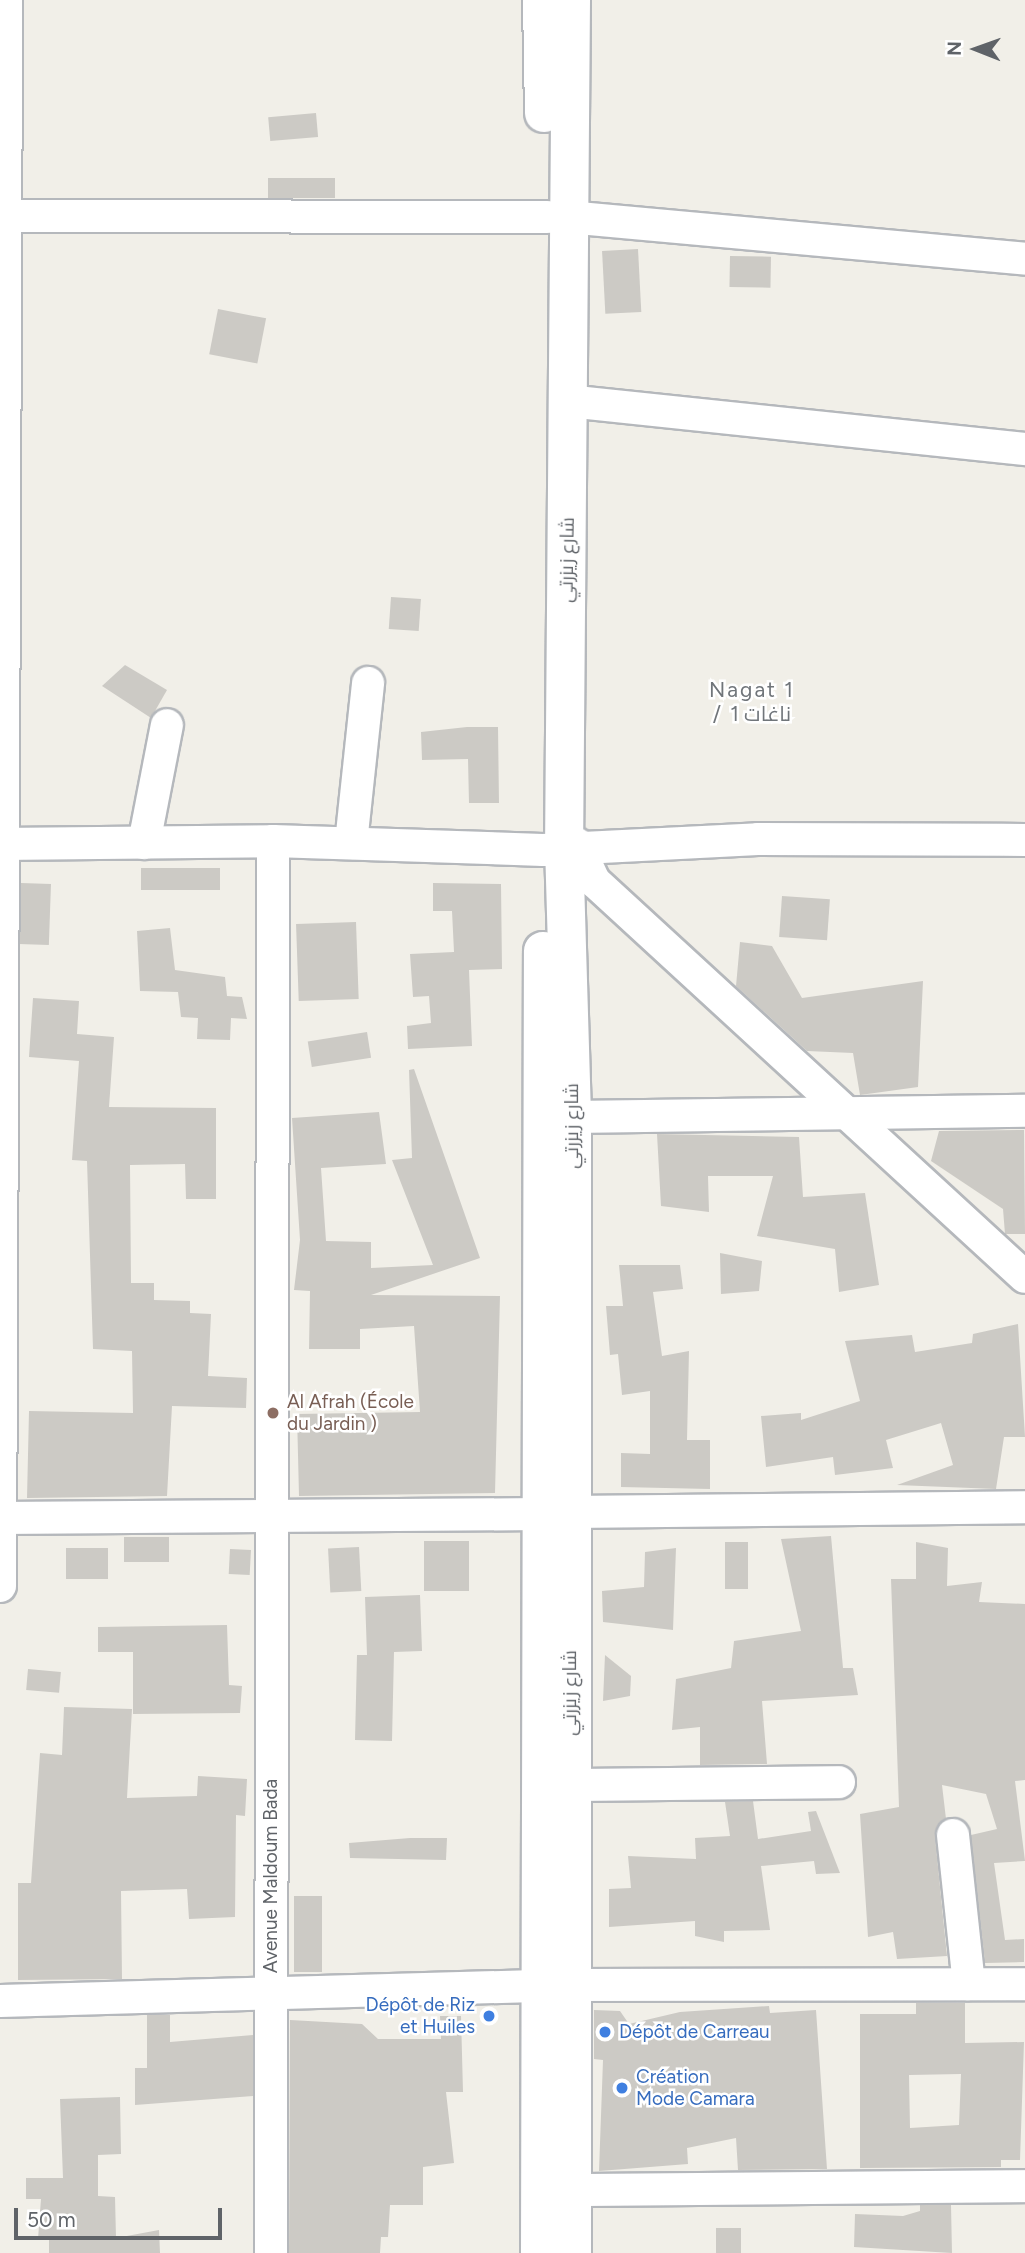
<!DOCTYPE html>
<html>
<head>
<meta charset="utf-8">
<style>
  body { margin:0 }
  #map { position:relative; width:1025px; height:2253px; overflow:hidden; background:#f1efe8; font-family:Figtree,Cairo,sans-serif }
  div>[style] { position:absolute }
  .building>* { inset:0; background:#cccac5; transform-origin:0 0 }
  .roads { filter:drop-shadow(2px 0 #b5b8bc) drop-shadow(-2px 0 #b5b8bc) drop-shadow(0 2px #b5b8bc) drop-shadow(0 -2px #b5b8bc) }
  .street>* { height:32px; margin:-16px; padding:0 16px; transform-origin:16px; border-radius:16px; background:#fff }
  .secondary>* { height:38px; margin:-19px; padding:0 19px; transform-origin:19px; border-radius:19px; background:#fff }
  .dots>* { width:19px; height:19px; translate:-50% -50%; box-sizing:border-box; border:4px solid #fff; border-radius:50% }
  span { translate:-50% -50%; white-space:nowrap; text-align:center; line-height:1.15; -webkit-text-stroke:5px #fff; paint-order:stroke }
  .street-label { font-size:19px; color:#5f6368 }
  .education-label { font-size:19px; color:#785e54 }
  .left { translate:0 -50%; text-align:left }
  .shop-label { font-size:19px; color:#366cbe }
  .right { translate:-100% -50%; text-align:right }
  .neighbourhood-label { font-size:21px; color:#70757a; letter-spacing:2px }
  .north { position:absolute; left:941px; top:14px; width:70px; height:70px; -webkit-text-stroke:5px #fff; paint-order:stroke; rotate:271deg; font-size:19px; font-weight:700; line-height:28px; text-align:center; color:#5f6368 }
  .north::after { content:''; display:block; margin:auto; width:24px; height:32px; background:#5f6368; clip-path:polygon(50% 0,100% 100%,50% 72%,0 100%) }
  .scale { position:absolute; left:14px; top:2208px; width:208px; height:32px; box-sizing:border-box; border:4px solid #5f6368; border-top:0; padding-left:9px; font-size:21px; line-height:24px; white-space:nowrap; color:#5f6368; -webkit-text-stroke:5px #fff; paint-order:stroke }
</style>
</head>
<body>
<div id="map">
  <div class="building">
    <div style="left:316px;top:113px;width:24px;height:48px;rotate:85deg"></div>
    <div style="left:268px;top:178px;width:67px;height:20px"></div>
    <div style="left:638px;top:249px;width:63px;height:36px;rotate:87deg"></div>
    <div style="left:730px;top:256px;width:41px;height:31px;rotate:1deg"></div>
    <div style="left:218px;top:309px;width:49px;height:46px;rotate:11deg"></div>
    <div style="left:391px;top:597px;width:30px;height:32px;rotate:4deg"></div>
    <div style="clip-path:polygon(125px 665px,167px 690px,151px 718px,102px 686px)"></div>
    <div style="clip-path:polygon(467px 727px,498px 727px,499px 803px,469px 803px,468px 759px,422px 760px,421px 732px)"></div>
    <div style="left:141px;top:868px;width:79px;height:22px"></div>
    <div style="left:21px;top:883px;width:30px;height:61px;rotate:2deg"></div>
    <div style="clip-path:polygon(433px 883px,501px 884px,502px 969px,469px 970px,472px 1046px,408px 1049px,407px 1026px,431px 1023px,429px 996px,413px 997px,410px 954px,454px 952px,452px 911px,433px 911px)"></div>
    <div style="left:782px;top:896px;width:48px;height:41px;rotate:4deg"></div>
    <div style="left:356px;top:922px;width:77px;height:60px;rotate:88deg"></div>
    <div style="clip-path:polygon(170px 928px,175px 970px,225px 977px,227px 996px,242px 997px,247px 1019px,231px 1018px,230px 1040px,197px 1039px,198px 1018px,181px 1017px,178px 992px,140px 991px,137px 931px)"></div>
    <div style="clip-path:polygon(740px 942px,772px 946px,802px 998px,923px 981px,918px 1087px,860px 1095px,853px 1053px,807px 1051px,736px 986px)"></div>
    <div style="clip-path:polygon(33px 998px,79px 1001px,77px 1034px,114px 1037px,109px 1107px,216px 1108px,216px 1199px,186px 1199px,185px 1164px,130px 1165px,131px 1283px,154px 1283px,154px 1300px,190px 1301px,190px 1313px,211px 1314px,208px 1376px,247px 1378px,246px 1408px,172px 1406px,167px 1496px,27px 1498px,29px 1411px,133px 1413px,132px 1351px,93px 1349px,87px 1161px,72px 1160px,79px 1061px,29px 1057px)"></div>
    <div style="left:367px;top:1032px;width:26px;height:60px;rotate:81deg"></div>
    <div style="clip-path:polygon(414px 1069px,480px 1258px,371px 1295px,500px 1296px,495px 1493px,299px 1496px,297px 1414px,420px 1412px,414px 1326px,360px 1329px,360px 1349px,309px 1349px,310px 1291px,294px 1290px,300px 1240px,292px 1118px,379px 1112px,386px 1164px,321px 1168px,326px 1241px,371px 1242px,371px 1268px,433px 1265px,392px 1160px,412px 1158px,409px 1070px)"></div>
    <div style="clip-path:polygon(1024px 1130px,1025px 1234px,1005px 1234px,1003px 1209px,931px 1161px,939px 1131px)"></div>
    <div style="clip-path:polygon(657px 1134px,799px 1137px,803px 1197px,865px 1193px,879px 1285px,839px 1292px,835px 1249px,757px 1236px,773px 1176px,708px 1176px,709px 1212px,661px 1206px)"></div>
    <div style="clip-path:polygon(720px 1253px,762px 1261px,759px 1291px,721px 1294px)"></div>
    <div style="clip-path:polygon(619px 1265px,680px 1265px,683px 1289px,653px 1292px,662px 1356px,689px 1351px,687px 1440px,710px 1440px,710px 1489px,621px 1487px,621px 1453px,650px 1454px,650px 1391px,622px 1395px,618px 1354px,610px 1355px,606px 1306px,623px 1306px)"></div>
    <div style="clip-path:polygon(1018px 1324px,1025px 1437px,1004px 1437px,996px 1489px,897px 1485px,953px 1465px,941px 1423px,886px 1440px,893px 1468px,835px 1475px,833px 1457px,766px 1467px,761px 1416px,801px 1413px,801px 1420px,860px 1401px,845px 1341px,912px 1335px,915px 1352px,972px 1343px,973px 1334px)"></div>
    <div style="clip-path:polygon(831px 1536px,843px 1668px,853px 1668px,858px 1695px,762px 1701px,767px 1764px,700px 1765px,700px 1727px,672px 1730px,676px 1679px,731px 1668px,734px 1641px,801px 1631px,781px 1539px)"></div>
    <div style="left:124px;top:1537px;width:45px;height:25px"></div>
    <div style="left:424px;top:1541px;width:45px;height:50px"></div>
    <div style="left:725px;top:1542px;width:23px;height:47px"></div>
    <div style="clip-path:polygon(916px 1542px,948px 1548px,947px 1586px,982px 1582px,979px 1602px,1025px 1604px,1025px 1780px,1015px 1781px,1025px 1861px,994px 1863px,1005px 1940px,1024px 1939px,1024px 1962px,985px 1963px,971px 1835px,997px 1829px,986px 1794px,942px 1785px,946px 1819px,935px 1837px,947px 1956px,897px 1959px,893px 1932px,868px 1937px,860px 1814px,899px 1807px,891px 1579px,916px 1579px)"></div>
    <div style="left:359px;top:1547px;width:44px;height:31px;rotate:87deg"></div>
    <div style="left:66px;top:1548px;width:42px;height:31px"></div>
    <div style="clip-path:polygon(676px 1548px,673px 1630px,603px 1622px,602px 1591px,644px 1587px,645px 1552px)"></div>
    <div style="left:230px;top:1549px;width:21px;height:25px;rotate:3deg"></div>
    <div style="clip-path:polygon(420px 1595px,422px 1651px,394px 1652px,392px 1741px,355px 1740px,357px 1655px,367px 1655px,365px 1597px)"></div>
    <div style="clip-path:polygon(227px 1625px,229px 1685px,242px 1686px,240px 1713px,133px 1714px,133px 1652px,98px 1652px,98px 1627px)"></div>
    <div style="clip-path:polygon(605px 1655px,631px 1676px,630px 1696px,603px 1701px)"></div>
    <div style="left:28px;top:1669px;width:33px;height:21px;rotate:5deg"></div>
    <div style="clip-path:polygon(64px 1707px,132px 1709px,127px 1798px,197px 1796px,198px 1776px,247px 1779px,245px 1816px,236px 1815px,235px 1917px,189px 1919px,187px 1889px,121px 1891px,122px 1979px,18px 1980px,18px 1883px,31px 1883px,40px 1753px,62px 1755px)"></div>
    <div style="clip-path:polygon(753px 1801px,758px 1839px,811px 1831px,808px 1812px,816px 1811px,840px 1873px,816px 1874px,814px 1861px,761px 1866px,770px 1930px,724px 1931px,724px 1942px,695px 1936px,695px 1921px,609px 1927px,609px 1889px,631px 1888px,628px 1856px,696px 1859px,695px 1838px,730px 1836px,725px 1802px)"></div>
    <div style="clip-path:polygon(410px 1838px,447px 1838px,446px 1860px,350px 1858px,349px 1843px)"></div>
    <div style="left:294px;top:1896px;width:28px;height:76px"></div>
    <div style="clip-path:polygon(evenodd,916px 2003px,965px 2003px,965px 2043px,1024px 2042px,1020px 2160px,1001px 2160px,1001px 2167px,860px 2168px,860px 2014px,916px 2014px,916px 2003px,961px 2074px,959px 2125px,910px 2128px,909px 2075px,961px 2074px)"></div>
    <div style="clip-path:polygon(769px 2006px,770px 2013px,816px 2010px,827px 2169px,738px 2170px,736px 2138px,687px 2148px,688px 2164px,599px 2171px,603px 2060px,594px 2059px,594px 2010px,620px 2011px,629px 2024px,680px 2012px)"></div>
    <div style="clip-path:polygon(147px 2015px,170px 2015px,170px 2042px,253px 2035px,253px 2096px,135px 2105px,135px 2068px,147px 2068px)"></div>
    <div style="clip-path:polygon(440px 2016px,461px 2016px,463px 2092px,446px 2092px,454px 2163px,423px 2167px,423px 2205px,390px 2205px,388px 2237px,381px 2237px,380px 2253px,289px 2253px,290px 2020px,362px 2024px,378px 2039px,441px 2039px)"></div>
    <div style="clip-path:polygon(120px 2097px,121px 2154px,98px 2155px,98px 2196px,115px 2197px,116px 2238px,159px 2230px,160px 2253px,49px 2253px,49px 2240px,38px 2239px,41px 2199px,26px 2199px,26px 2178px,63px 2178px,60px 2099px)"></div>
    <div style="clip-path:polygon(920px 2205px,951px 2205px,952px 2253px,854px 2247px,855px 2214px,903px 2216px,920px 2211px)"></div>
    <div style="left:716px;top:2228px;width:25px;height:25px"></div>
  </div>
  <div class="roads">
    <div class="street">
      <div style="left:0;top:216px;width:547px;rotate:0.1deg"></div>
      <div style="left:567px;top:217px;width:460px;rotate:5.2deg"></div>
      <div style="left:568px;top:401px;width:460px;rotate:6deg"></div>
      <div style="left:144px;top:843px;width:120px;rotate:-79deg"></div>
      <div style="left:351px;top:843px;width:161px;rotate:-83.9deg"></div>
      <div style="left:0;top:844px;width:273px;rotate:-0.6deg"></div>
      <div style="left:273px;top:841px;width:270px;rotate:1.9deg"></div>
      <div style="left:543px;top:850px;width:215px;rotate:-2.9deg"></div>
      <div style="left:758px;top:839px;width:267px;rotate:0.2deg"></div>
      <div style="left:577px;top:844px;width:41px;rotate:65.3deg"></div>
      <div style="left:594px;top:881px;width:585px;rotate:42.58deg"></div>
      <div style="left:572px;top:1117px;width:453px;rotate:-0.8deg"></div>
      <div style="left:570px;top:1512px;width:455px;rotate:-0.6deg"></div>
      <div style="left:0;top:1518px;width:540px;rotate:-0.42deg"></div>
      <div style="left:0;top:1586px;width:1586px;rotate:-89.78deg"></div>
      <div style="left:570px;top:1785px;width:269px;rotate:-0.6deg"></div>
      <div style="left:953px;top:1835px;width:150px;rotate:83.9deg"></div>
      <div style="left:0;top:2001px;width:570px;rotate:-1.61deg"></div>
      <div style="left:570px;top:1985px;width:455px;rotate:-0.1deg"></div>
      <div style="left:572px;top:2190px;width:453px;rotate:-0.5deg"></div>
      <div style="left:271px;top:2253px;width:1412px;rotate:-89.92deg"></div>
    </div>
    <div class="secondary">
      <div style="left:542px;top:0;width:113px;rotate:89deg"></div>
      <div style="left:571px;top:0;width:846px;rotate:90.47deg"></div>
      <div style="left:564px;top:846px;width:271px;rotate:88.3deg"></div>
      <div style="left:572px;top:1117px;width:1136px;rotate:90deg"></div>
      <div style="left:540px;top:2253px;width:1302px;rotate:-89.87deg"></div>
    </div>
  </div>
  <div class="dots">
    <div style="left:273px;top:1413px;background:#8d6e63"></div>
    <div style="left:489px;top:2016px;background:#3f7fe0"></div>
    <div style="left:605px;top:2032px;background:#3f7fe0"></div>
    <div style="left:622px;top:2088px;background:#3f7fe0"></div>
  </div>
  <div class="street-label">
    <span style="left:567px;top:560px;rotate:-89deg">شارع زيزرتي</span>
    <span style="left:572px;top:1126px;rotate:-90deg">شارع زيزرتي</span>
    <span style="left:570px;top:1693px;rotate:-90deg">شارع زيزرتي</span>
    <span style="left:271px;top:1876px;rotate:-90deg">Avenue Maldoum Bada</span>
  </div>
  <div class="education-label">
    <span class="left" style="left:287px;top:1413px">Al Afrah (École<br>du Jardin )</span>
  </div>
  <div class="shop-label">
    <span class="right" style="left:475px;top:2016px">Dépôt de Riz<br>et Huiles</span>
    <span class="left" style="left:619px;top:2032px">Dépôt de Carreau</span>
    <span class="left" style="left:636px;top:2088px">Création<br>Mode Camara</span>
  </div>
  <div class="neighbourhood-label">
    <span style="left:752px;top:702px">Nagat 1<br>/ ناغات 1</span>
  </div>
  <div class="north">N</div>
  <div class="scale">50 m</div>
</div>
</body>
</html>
